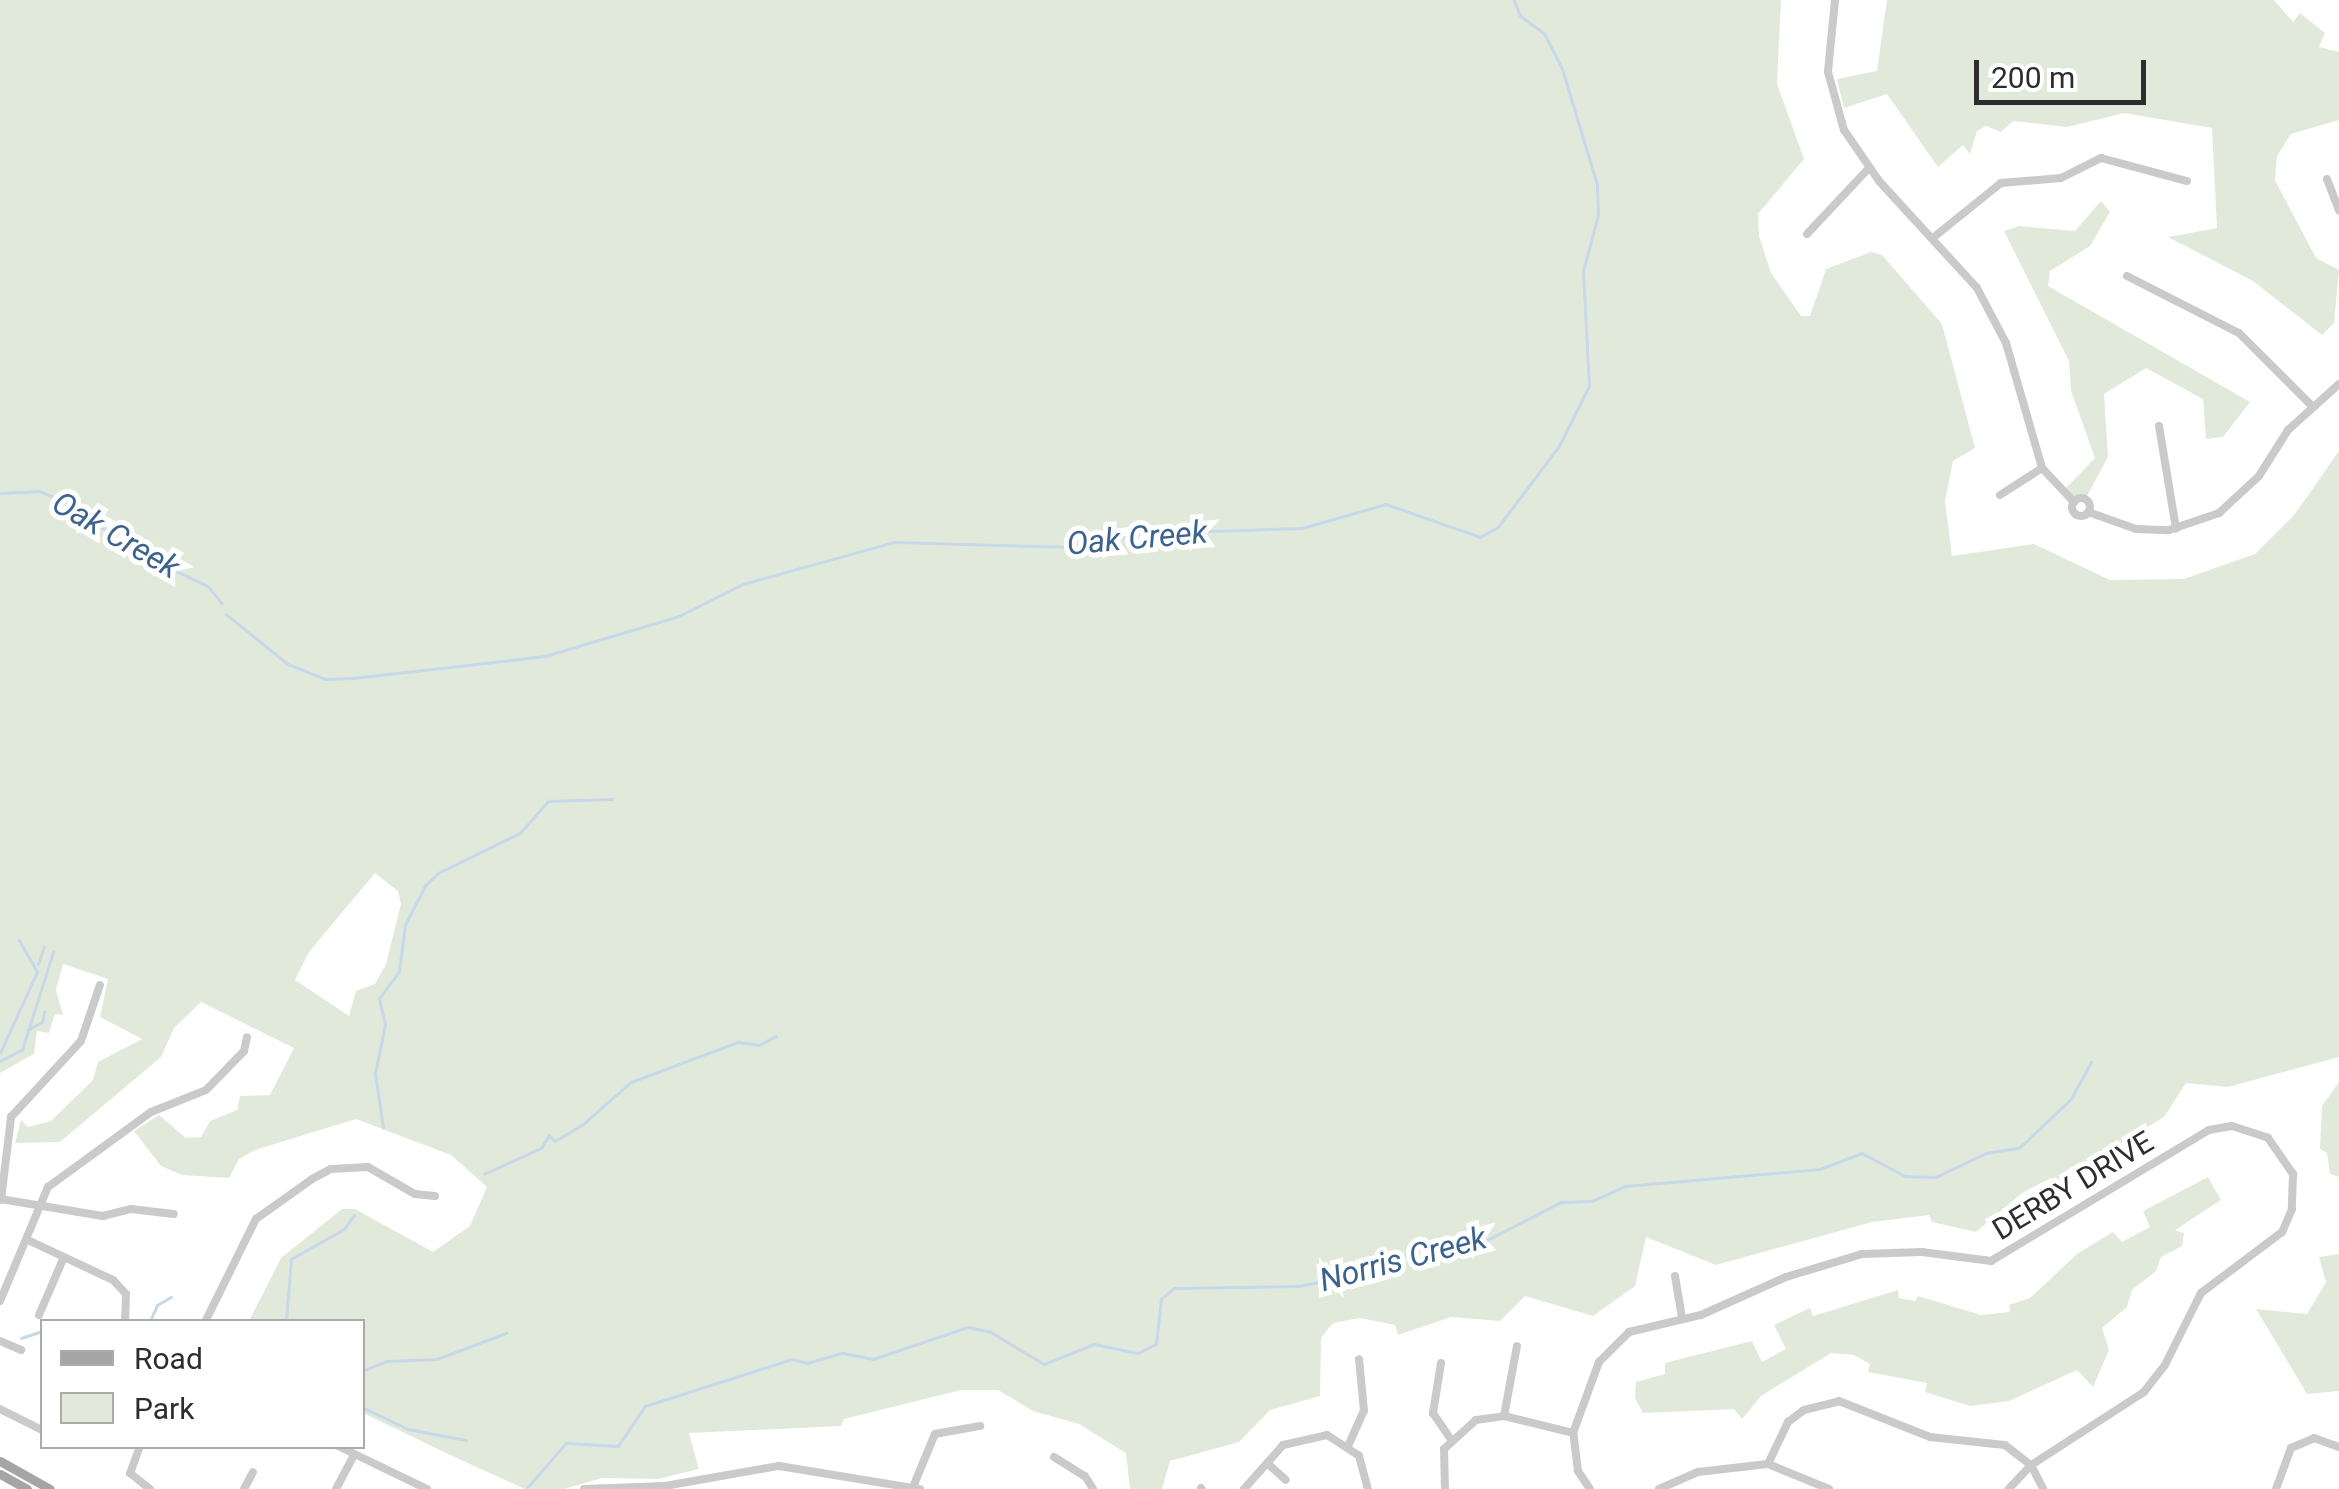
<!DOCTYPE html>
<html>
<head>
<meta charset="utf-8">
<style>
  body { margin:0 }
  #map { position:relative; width:2339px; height:1489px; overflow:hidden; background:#fff; font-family:Roboto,sans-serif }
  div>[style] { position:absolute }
  .green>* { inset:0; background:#e1eada }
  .stream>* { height:2.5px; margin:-1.25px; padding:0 1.25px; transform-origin:1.25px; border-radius:1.25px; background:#c6d8ea }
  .minor>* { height:8px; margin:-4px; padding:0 4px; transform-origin:4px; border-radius:4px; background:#cacaca }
  .minor>.ring { margin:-4px; padding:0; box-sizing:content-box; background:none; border:8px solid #cacaca; border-radius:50% }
  .major>* { height:9px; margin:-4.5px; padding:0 4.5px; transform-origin:4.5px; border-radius:4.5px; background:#a5a5a5 }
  span { translate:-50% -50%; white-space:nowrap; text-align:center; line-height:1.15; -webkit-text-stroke:10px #fff; paint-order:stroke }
  .street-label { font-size:30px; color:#2d2d2d }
  .water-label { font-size:32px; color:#3c638e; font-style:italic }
  .legend { position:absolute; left:40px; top:1319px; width:325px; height:130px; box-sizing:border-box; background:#fff; border:2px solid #ababab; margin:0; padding:12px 18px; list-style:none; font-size:30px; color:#2d2d2d }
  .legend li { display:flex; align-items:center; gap:20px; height:50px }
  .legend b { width:50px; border:2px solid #ababab }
  .scale { position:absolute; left:1974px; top:60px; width:172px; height:45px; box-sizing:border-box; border:5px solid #2d2d2d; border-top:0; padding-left:12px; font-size:30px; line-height:35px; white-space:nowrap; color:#2d2d2d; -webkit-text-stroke:8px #fff; paint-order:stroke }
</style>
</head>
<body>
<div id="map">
  <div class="green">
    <div style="clip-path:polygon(evenodd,0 0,1781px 0,1777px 84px,1804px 159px,1758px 214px,1759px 236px,1771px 273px,1801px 316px,1810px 316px,1826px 269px,1871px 252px,1882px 255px,1942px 324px,1975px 448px,1953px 461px,1945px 501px,1952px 556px,2034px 544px,2110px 580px,2184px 579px,2255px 554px,2295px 514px,2339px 451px,2339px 1057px,2228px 1087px,2186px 1083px,2164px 1117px,2060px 1181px,2051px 1178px,2022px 1193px,1976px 1232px,1932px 1222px,1929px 1215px,1872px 1222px,1716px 1265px,1646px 1237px,1635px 1286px,1593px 1316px,1525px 1296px,1500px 1321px,1451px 1317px,1398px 1335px,1395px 1325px,1360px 1318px,1333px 1323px,1321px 1338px,1320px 1396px,1270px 1410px,1239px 1442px,1170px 1461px,1162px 1489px,1130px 1489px,1126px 1453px,1079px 1424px,1033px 1411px,998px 1390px,961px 1390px,844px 1419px,841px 1426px,689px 1433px,699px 1469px,658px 1479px,602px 1478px,564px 1489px,525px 1489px,450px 1455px,363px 1413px,362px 1322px,249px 1321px,281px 1258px,342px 1209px,355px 1209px,433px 1252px,470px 1226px,487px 1187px,451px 1155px,356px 1119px,255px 1150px,239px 1159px,229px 1178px,182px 1175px,161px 1166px,134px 1131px,159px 1115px,186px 1138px,201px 1137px,210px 1121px,237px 1110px,240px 1096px,270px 1095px,294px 1048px,201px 1002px,174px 1028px,161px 1057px,60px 1142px,15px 1143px,21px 1120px,28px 1127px,51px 1121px,93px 1080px,98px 1062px,142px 1039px,100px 1017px,108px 979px,63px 964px,56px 990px,63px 1015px,55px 1014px,49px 1033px,37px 1031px,34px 1054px,0 1073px,0 0,375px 873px,398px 891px,401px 904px,386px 964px,375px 984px,356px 991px,349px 1016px,295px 980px,309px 952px,375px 873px)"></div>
    <div style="clip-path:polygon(1887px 0,2274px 0,2293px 22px,2300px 13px,2325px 33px,2319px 47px,2339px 52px,2339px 120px,2291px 134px,2277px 156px,2275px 180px,2316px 258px,2339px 270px,2334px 323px,2322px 335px,2253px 281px,2168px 237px,2217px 228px,2212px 128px,2124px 113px,2067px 127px,2013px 121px,2001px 132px,1986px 126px,1977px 131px,1970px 154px,1963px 145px,1938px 167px,1887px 94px,1844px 108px,1837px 79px,1877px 71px)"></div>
    <div style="clip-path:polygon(2101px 201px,2110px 212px,2090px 246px,2050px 271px,2048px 286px,2250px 402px,2223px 437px,2206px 439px,2203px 399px,2146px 368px,2104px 394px,2108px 457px,2087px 496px,2073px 496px,2065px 489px,2095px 458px,2071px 391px,2069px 361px,2004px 231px,2019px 226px,2075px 231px)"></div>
    <div style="clip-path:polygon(2339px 1082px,2339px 1177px,2330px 1174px,2327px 1153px,2320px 1149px,2322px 1106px)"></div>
    <div style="clip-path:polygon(2208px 1177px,2221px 1200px,2175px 1230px,2184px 1233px,2182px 1246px,2161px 1257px,2156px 1271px,2132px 1290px,2127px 1307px,2102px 1328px,2109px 1350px,2093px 1387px,2077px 1370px,2009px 1401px,1970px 1406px,1925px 1392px,1927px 1383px,1868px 1372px,1870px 1364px,1854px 1355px,1831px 1353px,1761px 1396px,1742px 1419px,1734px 1409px,1643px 1413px,1635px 1398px,1636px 1382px,1665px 1374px,1665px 1363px,1752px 1341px,1762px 1362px,1786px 1349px,1774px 1325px,1810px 1308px,1813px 1316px,1898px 1290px,1899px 1298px,1915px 1301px,1918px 1296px,1981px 1315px,2010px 1312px,2009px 1305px,2030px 1298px,2077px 1254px,2113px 1232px,2122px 1242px,2150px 1227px,2143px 1211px)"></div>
    <div style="clip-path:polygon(2339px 1254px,2339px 1391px,2307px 1394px,2256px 1309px,2307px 1314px,2326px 1282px,2319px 1257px)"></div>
  </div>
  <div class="stream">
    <div style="left:0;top:493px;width:39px;rotate:-3deg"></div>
    <div style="left:39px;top:491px;width:38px;rotate:22deg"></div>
    <div style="left:74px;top:505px;width:71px;rotate:38.2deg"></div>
    <div style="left:130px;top:549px;width:86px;rotate:25.4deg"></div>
    <div style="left:208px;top:586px;width:22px;rotate:51deg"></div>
    <div style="left:226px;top:614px;width:80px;rotate:38.9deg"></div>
    <div style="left:288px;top:664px;width:40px;rotate:22deg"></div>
    <div style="left:325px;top:679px;width:28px;rotate:-2deg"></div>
    <div style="left:353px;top:678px;width:193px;rotate:-6.5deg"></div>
    <div style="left:545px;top:656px;width:140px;rotate:-16.6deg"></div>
    <div style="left:679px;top:616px;width:72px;rotate:-26.6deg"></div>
    <div style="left:743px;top:584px;width:157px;rotate:-15.5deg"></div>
    <div style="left:894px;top:542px;width:174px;rotate:1.6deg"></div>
    <div style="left:1068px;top:547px;width:81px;rotate:-9.9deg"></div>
    <div style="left:1148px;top:533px;width:154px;rotate:-1.9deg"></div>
    <div style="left:1302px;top:528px;width:87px;rotate:-15.9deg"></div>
    <div style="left:1386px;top:504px;width:100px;rotate:19.3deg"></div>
    <div style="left:1480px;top:537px;width:21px;rotate:-29deg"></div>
    <div style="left:1498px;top:527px;width:101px;rotate:-53deg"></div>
    <div style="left:1559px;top:446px;width:67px;rotate:-63.4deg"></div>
    <div style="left:1589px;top:386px;width:115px;rotate:-93deg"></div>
    <div style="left:1583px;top:271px;width:58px;rotate:-75deg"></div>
    <div style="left:1598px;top:215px;width:30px;rotate:-92deg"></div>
    <div style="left:1597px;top:185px;width:121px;rotate:-106.8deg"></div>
    <div style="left:1562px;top:69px;width:39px;rotate:-117deg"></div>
    <div style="left:1544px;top:34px;width:30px;rotate:-143deg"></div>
    <div style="left:1520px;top:16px;width:17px;rotate:-111deg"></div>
    <div style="left:38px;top:964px;width:18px;rotate:-71deg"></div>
    <div style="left:27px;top:1030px;width:17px;rotate:-28deg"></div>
    <div style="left:42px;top:1022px;width:10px;rotate:-79deg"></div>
    <div style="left:0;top:1053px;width:89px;rotate:-65.4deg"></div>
    <div style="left:37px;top:972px;width:36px;rotate:-120deg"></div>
    <div style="left:0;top:1061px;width:25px;rotate:-27deg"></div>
    <div style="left:22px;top:1050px;width:103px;rotate:-72.4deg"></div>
    <div style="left:383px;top:1128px;width:55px;rotate:-98.4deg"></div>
    <div style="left:375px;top:1074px;width:50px;rotate:-78.5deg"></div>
    <div style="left:385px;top:1025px;width:27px;rotate:-103deg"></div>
    <div style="left:379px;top:999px;width:34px;rotate:-54deg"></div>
    <div style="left:399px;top:971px;width:46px;rotate:-82.6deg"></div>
    <div style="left:405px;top:925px;width:44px;rotate:-62.9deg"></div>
    <div style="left:425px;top:886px;width:18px;rotate:-45deg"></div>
    <div style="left:438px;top:873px;width:91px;rotate:-26deg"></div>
    <div style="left:520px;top:833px;width:43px;rotate:-48.8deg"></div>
    <div style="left:548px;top:801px;width:64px;rotate:-1.8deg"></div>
    <div style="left:484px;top:1174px;width:63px;rotate:-24.5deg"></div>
    <div style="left:541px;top:1148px;width:15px;rotate:-58deg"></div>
    <div style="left:549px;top:1135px;width:8px;rotate:45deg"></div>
    <div style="left:555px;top:1141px;width:31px;rotate:-31deg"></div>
    <div style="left:582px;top:1125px;width:65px;rotate:-41.3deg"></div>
    <div style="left:631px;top:1082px;width:114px;rotate:-20.5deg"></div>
    <div style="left:738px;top:1042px;width:21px;rotate:8deg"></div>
    <div style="left:759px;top:1045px;width:19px;rotate:-28deg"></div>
    <div style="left:286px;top:1321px;width:62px;rotate:-85.4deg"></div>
    <div style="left:291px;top:1259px;width:61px;rotate:-29.5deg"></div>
    <div style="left:344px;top:1229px;width:17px;rotate:-54deg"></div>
    <div style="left:140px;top:1322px;width:10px;rotate:-6deg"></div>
    <div style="left:150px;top:1321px;width:17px;rotate:-66deg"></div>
    <div style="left:157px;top:1305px;width:16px;rotate:-30deg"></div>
    <div style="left:21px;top:1338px;width:22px;rotate:-18deg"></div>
    <div style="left:362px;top:1371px;width:27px;rotate:-22deg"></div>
    <div style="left:387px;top:1361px;width:50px;rotate:-2.3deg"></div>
    <div style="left:437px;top:1359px;width:74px;rotate:-20.6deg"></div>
    <div style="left:362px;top:1407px;width:51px;rotate:25.6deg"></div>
    <div style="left:408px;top:1429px;width:59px;rotate:10.7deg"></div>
    <div style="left:526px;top:1489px;width:61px;rotate:-49deg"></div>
    <div style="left:566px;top:1443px;width:52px;rotate:3.3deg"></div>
    <div style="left:618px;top:1446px;width:48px;rotate:-56deg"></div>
    <div style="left:645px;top:1406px;width:154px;rotate:-17.7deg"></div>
    <div style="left:792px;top:1359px;width:16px;rotate:15deg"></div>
    <div style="left:807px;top:1363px;width:37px;rotate:-16deg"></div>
    <div style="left:843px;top:1353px;width:31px;rotate:11deg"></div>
    <div style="left:873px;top:1359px;width:100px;rotate:-18.6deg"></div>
    <div style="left:968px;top:1327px;width:24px;rotate:12deg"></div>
    <div style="left:991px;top:1332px;width:62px;rotate:31.1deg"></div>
    <div style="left:1044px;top:1364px;width:54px;rotate:-21.8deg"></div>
    <div style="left:1094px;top:1344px;width:45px;rotate:11.6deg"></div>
    <div style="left:1138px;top:1353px;width:20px;rotate:-27deg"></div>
    <div style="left:1156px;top:1344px;width:45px;rotate:-83.7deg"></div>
    <div style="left:1161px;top:1299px;width:17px;rotate:-40deg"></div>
    <div style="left:1174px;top:1288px;width:125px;rotate:-0.9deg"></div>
    <div style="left:1299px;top:1286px;width:55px;rotate:-11.5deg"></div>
    <div style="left:1353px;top:1275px;width:99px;rotate:-20.6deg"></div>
    <div style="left:1446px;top:1240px;width:41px"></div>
    <div style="left:1487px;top:1240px;width:83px;rotate:-27.2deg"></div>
    <div style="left:1561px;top:1202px;width:31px;rotate:-2deg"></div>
    <div style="left:1592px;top:1201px;width:36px;rotate:-24deg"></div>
    <div style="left:1625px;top:1186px;width:196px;rotate:-5deg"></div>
    <div style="left:1820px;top:1169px;width:45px;rotate:-20.9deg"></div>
    <div style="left:1862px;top:1153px;width:49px;rotate:28.1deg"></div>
    <div style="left:1905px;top:1176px;width:31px;rotate:2deg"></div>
    <div style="left:1936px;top:1177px;width:55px;rotate:-25.6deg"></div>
    <div style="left:1986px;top:1153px;width:33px;rotate:-9deg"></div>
    <div style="left:2019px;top:1148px;width:71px;rotate:-43.3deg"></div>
    <div style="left:2071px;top:1099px;width:42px;rotate:-61.6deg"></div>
  </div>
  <div class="minor">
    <div style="left:1835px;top:0;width:72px;rotate:95.6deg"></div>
    <div style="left:1828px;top:72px;width:60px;rotate:74.6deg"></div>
    <div style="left:1844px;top:130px;width:62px;rotate:55.5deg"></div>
    <div style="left:1879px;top:181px;width:145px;rotate:47.5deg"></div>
    <div style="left:1977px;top:288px;width:62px;rotate:62.2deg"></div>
    <div style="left:2006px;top:343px;width:130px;rotate:73.9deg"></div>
    <div style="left:2042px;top:468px;width:47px;rotate:46.7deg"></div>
    <div style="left:2327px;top:179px;width:34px;rotate:69deg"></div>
    <div style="left:1807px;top:234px;width:89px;rotate:-46.8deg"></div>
    <div style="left:1934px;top:237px;width:86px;rotate:-38.9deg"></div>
    <div style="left:2001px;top:183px;width:60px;rotate:-4.8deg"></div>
    <div style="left:2061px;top:178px;width:45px;rotate:-26.6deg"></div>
    <div style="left:2101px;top:158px;width:89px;rotate:15deg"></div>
    <div style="left:2127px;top:276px;width:126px;rotate:27deg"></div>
    <div style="left:2239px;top:333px;width:103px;rotate:45deg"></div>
    <div style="left:2159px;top:426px;width:104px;rotate:80.6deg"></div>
    <div style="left:2000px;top:495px;width:50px;rotate:-32.7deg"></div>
    <div class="ring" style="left:2072px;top:498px;width:10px;height:10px"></div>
    <div style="left:2088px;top:512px;width:51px;rotate:19.5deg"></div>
    <div style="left:2136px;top:529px;width:33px;rotate:2deg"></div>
    <div style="left:2169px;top:530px;width:53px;rotate:-18.8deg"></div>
    <div style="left:2219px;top:513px;width:54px;rotate:-42.8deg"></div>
    <div style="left:2259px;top:476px;width:54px;rotate:-57.8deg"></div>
    <div style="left:2288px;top:430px;width:69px;rotate:-42deg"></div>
    <div style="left:0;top:1199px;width:104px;rotate:9.4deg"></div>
    <div style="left:103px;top:1216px;width:29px;rotate:-14deg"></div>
    <div style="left:131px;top:1209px;width:43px;rotate:6.6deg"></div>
    <div style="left:1px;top:1200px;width:84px;rotate:-83.1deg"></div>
    <div style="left:11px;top:1117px;width:103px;rotate:-47.4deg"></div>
    <div style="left:81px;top:1041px;width:59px;rotate:-71.3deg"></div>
    <div style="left:30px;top:1241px;width:92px;rotate:25.2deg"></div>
    <div style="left:113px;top:1280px;width:19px;rotate:47deg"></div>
    <div style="left:126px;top:1294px;width:28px;rotate:92deg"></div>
    <div style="left:1675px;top:1276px;width:43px;rotate:80.5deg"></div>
    <div style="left:0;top:1301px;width:124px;rotate:-67.2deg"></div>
    <div style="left:48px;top:1187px;width:127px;rotate:-36.1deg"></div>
    <div style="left:151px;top:1112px;width:59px;rotate:-21.8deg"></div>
    <div style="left:206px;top:1090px;width:54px;rotate:-45.7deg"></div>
    <div style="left:244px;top:1051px;width:14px;rotate:-78deg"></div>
    <div style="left:39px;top:1315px;width:63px;rotate:-66.7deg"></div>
    <div style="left:205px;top:1322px;width:115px;rotate:-63.7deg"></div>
    <div style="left:256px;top:1219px;width:69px;rotate:-35.5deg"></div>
    <div style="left:312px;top:1179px;width:21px;rotate:-28deg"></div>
    <div style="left:331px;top:1169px;width:37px;rotate:-3deg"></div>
    <div style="left:368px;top:1167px;width:54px;rotate:29.9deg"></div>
    <div style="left:415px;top:1194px;width:20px;rotate:6deg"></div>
    <div style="left:0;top:1341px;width:23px;rotate:23deg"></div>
    <div style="left:1441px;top:1363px;width:51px;rotate:99.1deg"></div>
    <div style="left:1433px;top:1413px;width:30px;rotate:56deg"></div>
    <div style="left:0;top:1409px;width:47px;rotate:26.6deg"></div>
    <div style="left:1504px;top:1416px;width:71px;rotate:-79.5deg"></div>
    <div style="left:1349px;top:1444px;width:36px;rotate:-66deg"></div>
    <div style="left:1364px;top:1411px;width:52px;rotate:-95.5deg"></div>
    <div style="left:140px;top:1446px;width:29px;rotate:110deg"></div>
    <div style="left:130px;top:1473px;width:26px;rotate:39deg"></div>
    <div style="left:338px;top:1446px;width:99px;rotate:25.8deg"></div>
    <div style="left:1054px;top:1457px;width:36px;rotate:32deg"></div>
    <div style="left:1085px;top:1476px;width:15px;rotate:58deg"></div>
    <div style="left:1267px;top:1463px;width:25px;rotate:42deg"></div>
    <div style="left:1768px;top:1464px;width:47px;rotate:-64.5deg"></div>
    <div style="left:1788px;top:1422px;width:20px;rotate:-37deg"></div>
    <div style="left:1804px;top:1410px;width:36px;rotate:-14deg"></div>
    <div style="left:1839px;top:1401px;width:98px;rotate:21.6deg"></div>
    <div style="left:1930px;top:1437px;width:75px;rotate:6.1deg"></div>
    <div style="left:2005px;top:1445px;width:33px;rotate:38deg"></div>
    <div style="left:2031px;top:1465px;width:27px;rotate:63deg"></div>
    <div style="left:913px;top:1487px;width:57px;rotate:-67.5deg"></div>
    <div style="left:935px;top:1434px;width:46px;rotate:-10.1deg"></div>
    <div style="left:1201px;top:1488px;width:1px;rotate:45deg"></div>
    <div style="left:244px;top:1489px;width:19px;rotate:-62deg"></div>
    <div style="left:336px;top:1489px;width:38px;rotate:-62deg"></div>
    <div style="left:584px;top:1489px;width:81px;rotate:-2.1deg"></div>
    <div style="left:665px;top:1486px;width:116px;rotate:-10deg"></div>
    <div style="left:779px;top:1466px;width:143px;rotate:9.3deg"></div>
    <div style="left:1244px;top:1489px;width:59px;rotate:-48.4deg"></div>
    <div style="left:1283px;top:1445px;width:45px;rotate:-12.8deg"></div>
    <div style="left:1327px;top:1435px;width:38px;rotate:33deg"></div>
    <div style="left:1359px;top:1456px;width:34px;rotate:75deg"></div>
    <div style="left:1445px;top:1489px;width:40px;rotate:-91.4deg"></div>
    <div style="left:1444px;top:1449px;width:43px;rotate:-42.2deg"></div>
    <div style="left:1476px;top:1420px;width:28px;rotate:-8deg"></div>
    <div style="left:1504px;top:1416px;width:71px;rotate:13.8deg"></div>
    <div style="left:1590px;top:1489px;width:22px;rotate:-124deg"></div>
    <div style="left:1578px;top:1471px;width:38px;rotate:-97deg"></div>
    <div style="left:1573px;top:1433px;width:76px;rotate:-69.9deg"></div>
    <div style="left:1599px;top:1362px;width:42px;rotate:-45deg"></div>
    <div style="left:1629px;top:1332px;width:74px;rotate:-13.3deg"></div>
    <div style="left:1701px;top:1315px;width:93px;rotate:-24.1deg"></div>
    <div style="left:1786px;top:1277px;width:79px;rotate:-16.8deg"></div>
    <div style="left:1862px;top:1254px;width:60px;rotate:-1.9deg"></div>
    <div style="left:1922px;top:1252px;width:70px;rotate:7.4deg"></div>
    <div style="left:1991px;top:1261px;width:254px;rotate:-31deg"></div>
    <div style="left:2209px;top:1130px;width:23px;rotate:-10deg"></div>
    <div style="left:2232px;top:1126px;width:38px;rotate:18deg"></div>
    <div style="left:2268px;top:1138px;width:44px;rotate:55.2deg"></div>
    <div style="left:2293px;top:1174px;width:35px;rotate:92deg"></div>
    <div style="left:2292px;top:1209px;width:25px;rotate:113deg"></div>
    <div style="left:2282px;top:1232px;width:101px;rotate:143deg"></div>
    <div style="left:2201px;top:1293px;width:80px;rotate:116.6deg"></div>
    <div style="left:2165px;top:1365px;width:34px;rotate:128deg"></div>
    <div style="left:2144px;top:1392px;width:135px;rotate:147.1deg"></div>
    <div style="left:2031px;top:1465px;width:33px;rotate:133deg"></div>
    <div style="left:1659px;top:1489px;width:43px;rotate:-23.6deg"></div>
    <div style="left:1698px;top:1472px;width:70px;rotate:-6.5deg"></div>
    <div style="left:1768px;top:1464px;width:66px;rotate:22.3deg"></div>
    <div style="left:2276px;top:1489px;width:44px;rotate:-69.9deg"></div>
    <div style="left:2291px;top:1448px;width:25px;rotate:-23deg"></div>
    <div style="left:2314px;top:1438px;width:27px;rotate:20deg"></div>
  </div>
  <div class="major">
    <div style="left:0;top:1461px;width:57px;rotate:29.2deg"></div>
    <div style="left:0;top:1474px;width:31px;rotate:29deg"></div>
  </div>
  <div class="street-label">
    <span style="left:2073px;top:1186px;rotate:-31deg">DERBY DRIVE</span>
  </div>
  <div class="water-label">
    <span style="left:116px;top:535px;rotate:30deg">Oak Creek</span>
    <span style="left:1137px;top:538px;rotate:-5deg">Oak Creek</span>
    <span style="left:1403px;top:1259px;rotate:-15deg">Norris Creek</span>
  </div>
  <ul class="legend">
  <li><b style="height:12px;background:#a5a5a5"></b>Road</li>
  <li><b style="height:28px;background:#e1eada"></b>Park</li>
  </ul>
  <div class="scale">200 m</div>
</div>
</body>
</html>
